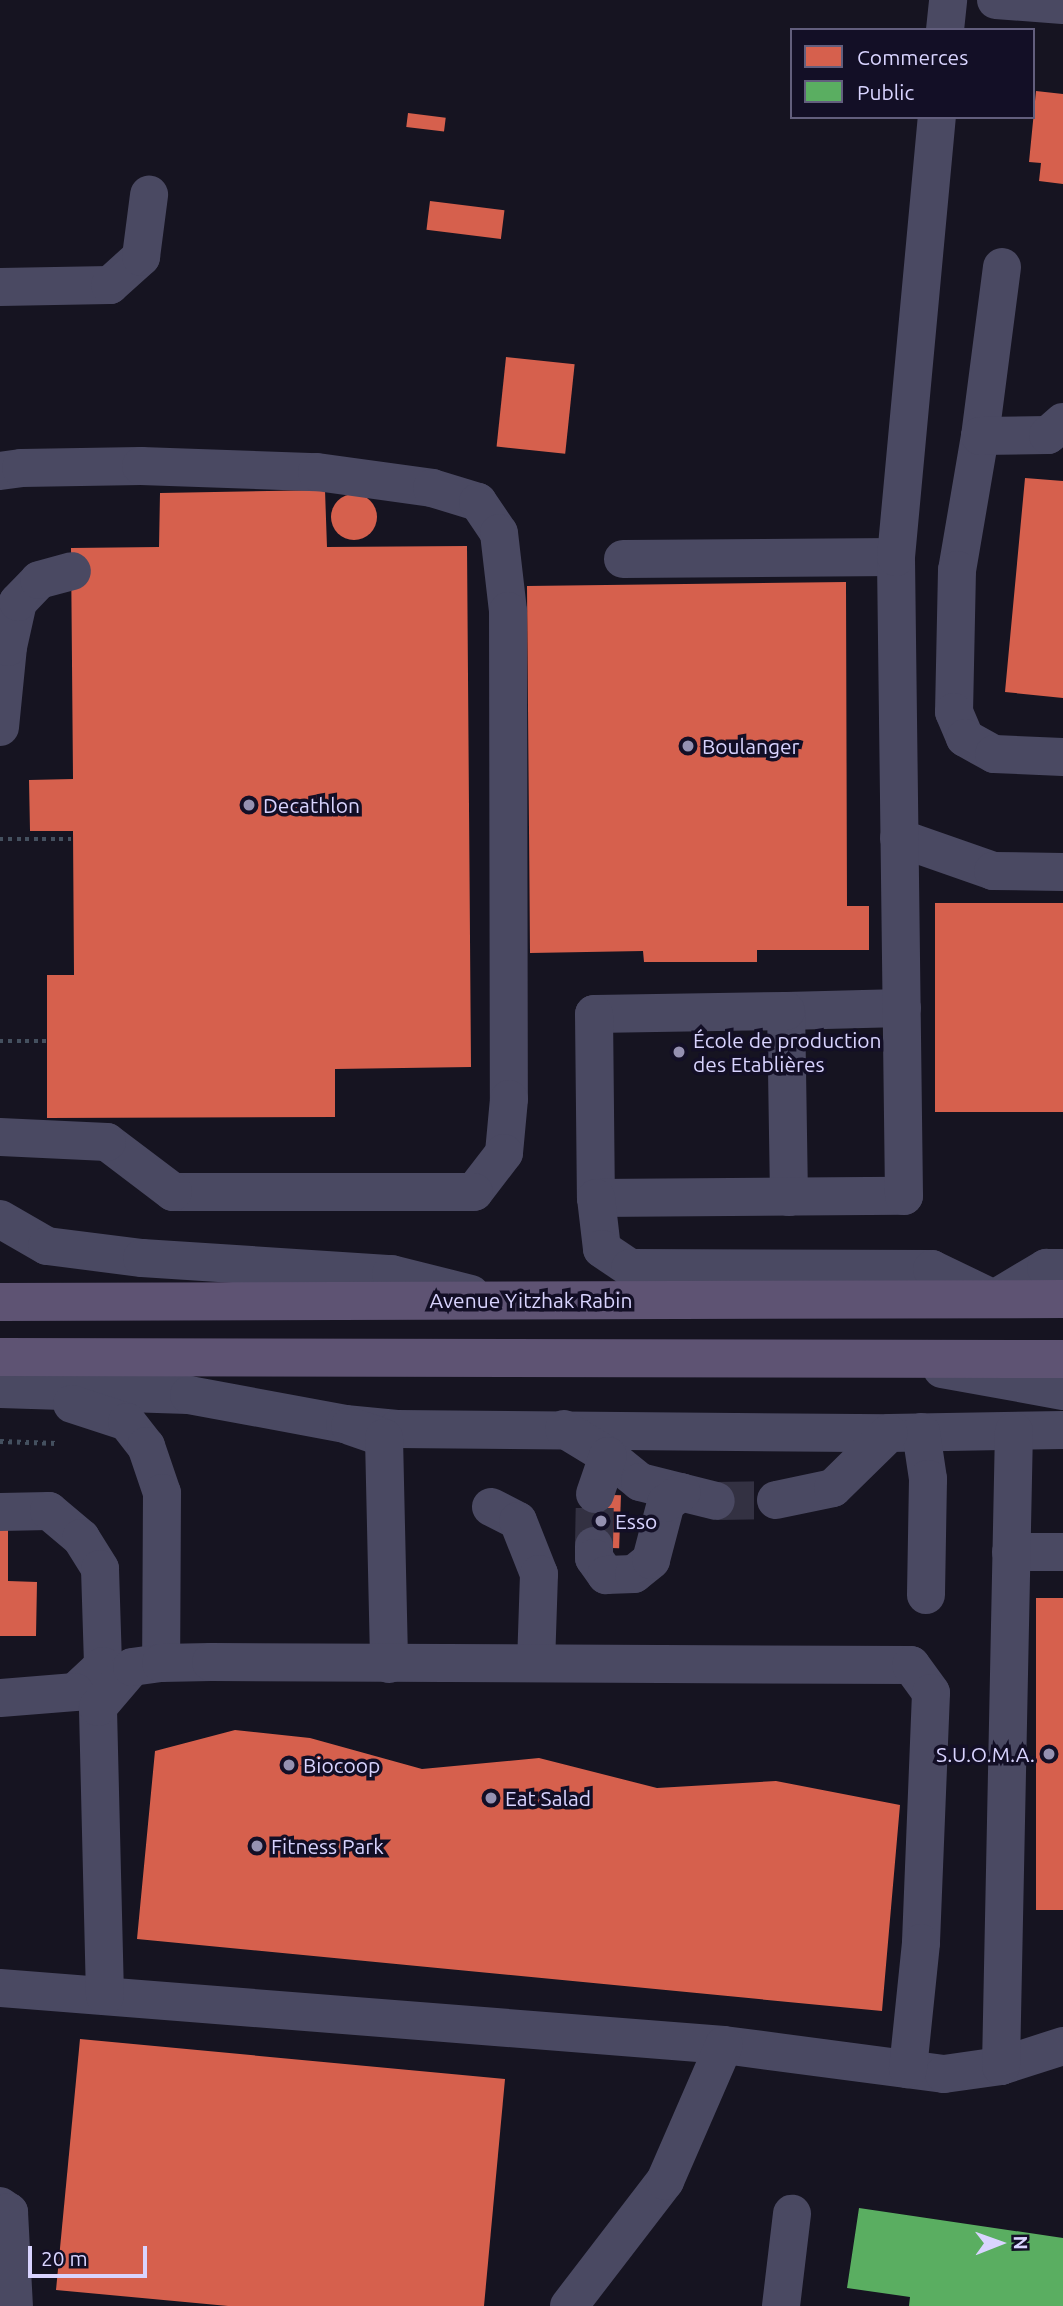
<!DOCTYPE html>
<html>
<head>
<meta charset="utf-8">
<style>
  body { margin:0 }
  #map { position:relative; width:1063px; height:2306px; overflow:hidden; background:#161421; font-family:Ubuntu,sans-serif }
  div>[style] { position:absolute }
  .shops>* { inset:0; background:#d6604d; transform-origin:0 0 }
  .round { border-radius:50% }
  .public>* { inset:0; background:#5aae61 }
  .minor-tunnel>* { height:38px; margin-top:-19px; transform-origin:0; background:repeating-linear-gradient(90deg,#333142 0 38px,transparent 0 57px) }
  .path>* { height:4.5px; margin-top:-2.25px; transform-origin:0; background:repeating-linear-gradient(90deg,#44505f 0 3.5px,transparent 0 8.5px) }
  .minor>* { height:38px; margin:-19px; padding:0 19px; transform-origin:19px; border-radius:19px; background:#4a4962 }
  .major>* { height:38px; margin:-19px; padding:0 19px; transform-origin:19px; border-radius:19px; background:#5e5373 }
  .dots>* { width:19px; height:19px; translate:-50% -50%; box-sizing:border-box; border:4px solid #130f26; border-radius:50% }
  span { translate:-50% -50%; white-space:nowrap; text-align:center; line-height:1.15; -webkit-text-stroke:7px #130f26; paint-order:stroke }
  .poi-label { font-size:21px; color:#d9d4ff }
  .left { translate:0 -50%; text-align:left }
  .right { translate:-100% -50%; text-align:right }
  .street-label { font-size:21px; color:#d9d4ff }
  .legend { position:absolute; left:790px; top:28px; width:245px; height:91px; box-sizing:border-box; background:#130f26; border:2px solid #625e7d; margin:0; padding:9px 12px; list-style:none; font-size:21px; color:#d9d4ff }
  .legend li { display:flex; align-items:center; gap:14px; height:35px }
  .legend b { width:35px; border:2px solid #625e7d }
  .north { position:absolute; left:965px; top:2208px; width:70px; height:70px; -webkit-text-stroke:5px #130f26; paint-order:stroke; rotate:89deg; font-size:19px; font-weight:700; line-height:28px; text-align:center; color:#d9d4ff }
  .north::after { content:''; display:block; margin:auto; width:24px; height:32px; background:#d9d4ff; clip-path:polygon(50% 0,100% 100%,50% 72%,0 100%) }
  .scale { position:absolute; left:28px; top:2246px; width:119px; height:32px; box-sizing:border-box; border:4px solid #d9d4ff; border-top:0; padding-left:9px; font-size:21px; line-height:24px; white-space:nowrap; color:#d9d4ff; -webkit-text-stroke:5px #130f26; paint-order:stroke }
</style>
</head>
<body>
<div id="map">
  <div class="shops">
    <div style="clip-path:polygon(1036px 91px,1063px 94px,1063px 184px,1039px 181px,1041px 163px,1029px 162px)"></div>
    <div style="left:408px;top:113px;width:38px;height:14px;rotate:7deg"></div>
    <div style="left:430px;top:201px;width:75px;height:29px;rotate:7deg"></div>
    <div style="left:506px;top:357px;width:69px;height:90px;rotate:6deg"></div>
    <div style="clip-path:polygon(1025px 478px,1063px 481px,1063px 698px,1005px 692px)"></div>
    <div style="clip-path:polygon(325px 490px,327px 547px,467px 546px,471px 1067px,335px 1069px,335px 1117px,47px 1118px,47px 975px,74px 975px,73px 831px,30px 831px,29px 780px,73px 779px,71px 548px,159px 547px,160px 493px)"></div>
    <div class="round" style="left:331px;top:494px;width:46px;height:46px"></div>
    <div style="clip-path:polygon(846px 582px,847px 906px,869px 906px,869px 950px,757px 950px,757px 962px,644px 962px,643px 951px,530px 953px,527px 586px)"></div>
    <div style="left:1063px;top:903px;width:209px;height:128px;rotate:90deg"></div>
    <div style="left:583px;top:1494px;width:38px;height:53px;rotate:2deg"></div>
    <div style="clip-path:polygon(0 1530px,8px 1530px,8px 1581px,37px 1582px,36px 1636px,0 1636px)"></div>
    <div style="left:1036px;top:1598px;width:27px;height:312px"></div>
    <div style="clip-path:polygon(235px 1730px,310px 1738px,422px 1769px,539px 1758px,657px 1788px,776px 1781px,900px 1805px,882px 2011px,137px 1939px,155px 1751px)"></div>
    <div style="clip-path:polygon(80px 2039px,505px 2079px,484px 2306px,228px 2306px,56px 2290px)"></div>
  </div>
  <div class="public">
    <div style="clip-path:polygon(859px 2208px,1063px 2238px,1063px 2306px,909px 2306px,910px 2297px,847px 2288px)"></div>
  </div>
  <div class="minor-tunnel">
    <div style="left:716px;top:1501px;width:60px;rotate:-1deg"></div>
    <div style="left:594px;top:1546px;width:52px;rotate:-88.9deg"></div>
  </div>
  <div class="path">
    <div style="left:0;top:839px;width:73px"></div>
    <div style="left:0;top:1041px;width:47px"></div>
    <div style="left:0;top:1441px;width:57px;rotate:2deg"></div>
  </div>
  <div class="minor">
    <div style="left:996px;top:0;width:67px;rotate:4.3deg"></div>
    <div style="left:945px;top:30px;width:30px;rotate:-84deg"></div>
    <div style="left:1002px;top:267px;width:170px;rotate:97.4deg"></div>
    <div style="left:980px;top:436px;width:136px;rotate:99.7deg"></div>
    <div style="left:957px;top:570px;width:142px;rotate:91.2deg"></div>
    <div style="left:954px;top:712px;width:28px;rotate:67deg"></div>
    <div style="left:965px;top:738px;width:33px;rotate:29deg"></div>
    <div style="left:994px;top:754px;width:69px;rotate:2.5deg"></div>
    <div style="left:0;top:287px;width:110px;rotate:-1deg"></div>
    <div style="left:110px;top:285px;width:42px;rotate:-42.1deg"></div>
    <div style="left:141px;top:257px;width:63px;rotate:-82.6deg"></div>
    <div style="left:980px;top:436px;width:68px;rotate:-0.8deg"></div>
    <div style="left:1048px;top:435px;width:20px;rotate:-41deg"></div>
    <div style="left:0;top:471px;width:21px;rotate:-8deg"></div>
    <div style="left:21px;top:468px;width:120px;rotate:-1deg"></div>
    <div style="left:141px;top:466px;width:176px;rotate:2deg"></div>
    <div style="left:317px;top:472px;width:116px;rotate:7.9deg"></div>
    <div style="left:432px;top:488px;width:48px;rotate:16.9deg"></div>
    <div style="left:478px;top:502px;width:37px;rotate:56deg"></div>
    <div style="left:499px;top:533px;width:79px;rotate:83.4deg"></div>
    <div style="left:508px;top:611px;width:488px;rotate:89.9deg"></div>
    <div style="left:509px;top:1099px;width:54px;rotate:95.3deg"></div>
    <div style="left:504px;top:1153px;width:49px;rotate:127.6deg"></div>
    <div style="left:474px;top:1192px;width:301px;rotate:180deg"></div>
    <div style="left:173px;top:1192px;width:83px;rotate:-142.9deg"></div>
    <div style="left:107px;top:1142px;width:107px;rotate:-177.3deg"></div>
    <div style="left:623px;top:559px;width:273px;rotate:-0.4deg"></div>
    <div style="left:0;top:727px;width:80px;rotate:-84.3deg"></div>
    <div style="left:8px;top:647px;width:46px;rotate:-77.5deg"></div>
    <div style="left:18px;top:602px;width:30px;rotate:-46deg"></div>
    <div style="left:39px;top:580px;width:34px;rotate:-15deg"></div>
    <div style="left:899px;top:838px;width:100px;rotate:19.3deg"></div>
    <div style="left:993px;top:871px;width:70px;rotate:0.8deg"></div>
    <div style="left:786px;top:1011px;width:116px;rotate:-1.5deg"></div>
    <div style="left:789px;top:1197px;width:186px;rotate:-90.9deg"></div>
    <div style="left:786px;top:1011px;width:192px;rotate:179.1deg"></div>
    <div style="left:594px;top:1014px;width:184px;rotate:89.4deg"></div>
    <div style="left:596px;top:1198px;width:308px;rotate:-0.4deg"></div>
    <div style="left:904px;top:1196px;width:639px;rotate:-90.72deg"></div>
    <div style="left:896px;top:557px;width:442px;rotate:-84.7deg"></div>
    <div style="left:596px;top:1198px;width:51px;rotate:83.3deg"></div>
    <div style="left:602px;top:1249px;width:34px;rotate:34deg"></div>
    <div style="left:630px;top:1268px;width:302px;rotate:0.2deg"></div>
    <div style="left:932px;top:1269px;width:69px;rotate:25.8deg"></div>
    <div style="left:994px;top:1299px;width:61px;rotate:-30.8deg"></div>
    <div style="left:1046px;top:1268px;width:17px"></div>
    <div style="left:0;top:1219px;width:54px;rotate:29.9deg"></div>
    <div style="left:47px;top:1246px;width:96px;rotate:7.2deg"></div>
    <div style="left:142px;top:1258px;width:250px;rotate:3.7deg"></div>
    <div style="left:391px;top:1274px;width:82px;rotate:14deg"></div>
    <div style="left:942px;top:1369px;width:123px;rotate:10.3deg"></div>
    <div style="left:0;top:1389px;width:189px;rotate:1.8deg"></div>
    <div style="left:189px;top:1395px;width:159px;rotate:10.5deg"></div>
    <div style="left:345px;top:1424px;width:52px;rotate:5.5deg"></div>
    <div style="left:397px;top:1429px;width:492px;rotate:0.5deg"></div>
    <div style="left:889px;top:1433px;width:174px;rotate:-1deg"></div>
    <div style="left:72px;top:1404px;width:58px;rotate:18.1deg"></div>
    <div style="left:127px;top:1422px;width:31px;rotate:52deg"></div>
    <div style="left:146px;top:1446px;width:50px;rotate:71.2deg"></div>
    <div style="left:162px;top:1493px;width:170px;rotate:90.3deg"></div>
    <div style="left:350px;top:1426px;width:36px;rotate:19deg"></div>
    <div style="left:384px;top:1438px;width:226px;rotate:88.7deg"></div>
    <div style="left:564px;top:1429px;width:52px;rotate:31.5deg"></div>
    <div style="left:608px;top:1456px;width:41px;rotate:39.1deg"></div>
    <div style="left:640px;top:1482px;width:78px;rotate:14deg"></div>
    <div style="left:921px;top:1432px;width:48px;rotate:81.5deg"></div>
    <div style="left:928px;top:1479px;width:116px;rotate:91deg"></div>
    <div style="left:595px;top:1494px;width:40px;rotate:-71.1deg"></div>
    <div style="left:776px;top:1500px;width:58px;rotate:-11.9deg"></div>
    <div style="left:833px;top:1488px;width:78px;rotate:-44.5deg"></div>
    <div style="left:491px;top:1507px;width:30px;rotate:27deg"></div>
    <div style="left:518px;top:1521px;width:57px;rotate:68.4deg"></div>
    <div style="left:539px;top:1574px;width:89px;rotate:91.9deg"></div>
    <div style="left:0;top:1512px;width:49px;rotate:-1.2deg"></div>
    <div style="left:49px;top:1511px;width:42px;rotate:40.2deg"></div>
    <div style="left:81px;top:1538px;width:36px;rotate:58deg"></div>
    <div style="left:100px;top:1569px;width:97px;rotate:88.2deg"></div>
    <div style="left:103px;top:1666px;width:38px;rotate:137deg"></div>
    <div style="left:75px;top:1692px;width:75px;rotate:175.4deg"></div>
    <div style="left:594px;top:1546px;width:12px;rotate:90deg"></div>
    <div style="left:594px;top:1558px;width:21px;rotate:55deg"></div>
    <div style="left:606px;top:1575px;width:28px;rotate:-2deg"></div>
    <div style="left:634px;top:1574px;width:22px;rotate:-39deg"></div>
    <div style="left:651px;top:1560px;width:59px;rotate:-75.3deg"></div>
    <div style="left:666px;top:1503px;width:19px;rotate:-35deg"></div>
    <div style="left:1011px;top:1552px;width:52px"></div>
    <div style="left:0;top:1988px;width:726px;rotate:4.5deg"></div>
    <div style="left:724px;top:2045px;width:222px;rotate:7.5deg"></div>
    <div style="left:944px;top:2074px;width:58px;rotate:-8deg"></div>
    <div style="left:1001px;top:2066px;width:65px;rotate:-17.9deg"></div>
    <div style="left:105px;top:1996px;width:289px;rotate:-91.4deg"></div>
    <div style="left:98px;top:1707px;width:52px;rotate:-49.6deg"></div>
    <div style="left:132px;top:1667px;width:29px;rotate:-8deg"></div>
    <div style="left:161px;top:1663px;width:50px;rotate:-1.1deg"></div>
    <div style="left:211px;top:1662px;width:700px;rotate:0.25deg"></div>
    <div style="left:911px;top:1665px;width:34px;rotate:54deg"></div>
    <div style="left:931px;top:1693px;width:250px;rotate:92.3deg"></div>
    <div style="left:921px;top:1943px;width:127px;rotate:95.9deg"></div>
    <div style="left:1001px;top:2066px;width:635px;rotate:-88.83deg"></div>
    <div style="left:0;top:2206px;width:11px;rotate:34deg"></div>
    <div style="left:9px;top:2212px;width:94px;rotate:87deg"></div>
    <div style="left:569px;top:2306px;width:158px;rotate:-52.5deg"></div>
    <div style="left:665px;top:2181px;width:148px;rotate:-66.5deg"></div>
    <div style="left:781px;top:2306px;width:93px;rotate:-83.2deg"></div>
  </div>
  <div class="major">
    <div style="left:0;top:1302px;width:1063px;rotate:-0.16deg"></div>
    <div style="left:0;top:1357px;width:1063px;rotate:0.11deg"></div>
  </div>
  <div class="dots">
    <div style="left:688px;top:746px;background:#9591b1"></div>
    <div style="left:249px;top:805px;background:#9591b1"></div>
    <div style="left:679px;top:1052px;background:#9591b1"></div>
    <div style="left:601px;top:1521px;background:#9591b1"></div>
    <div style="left:1049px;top:1754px;background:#9591b1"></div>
    <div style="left:289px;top:1765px;background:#9591b1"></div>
    <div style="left:491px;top:1798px;background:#9591b1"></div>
    <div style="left:257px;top:1846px;background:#9591b1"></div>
  </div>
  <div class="poi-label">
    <span class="left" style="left:702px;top:746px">Boulanger</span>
    <span class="left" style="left:263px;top:805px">Decathlon</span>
    <span class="left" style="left:693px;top:1052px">École de production<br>des Etablières</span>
    <span class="left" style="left:615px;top:1521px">Esso</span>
    <span class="right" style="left:1035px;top:1754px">S.U.O.M.A.</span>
    <span class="left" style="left:303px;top:1765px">Biocoop</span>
    <span class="left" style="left:505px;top:1798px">Eat Salad</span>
    <span class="left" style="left:271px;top:1846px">Fitness Park</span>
  </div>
  <div class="street-label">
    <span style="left:531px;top:1300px">Avenue Yitzhak Rabin</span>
  </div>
  <ul class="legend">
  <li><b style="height:19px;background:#d6604d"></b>Commerces</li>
  <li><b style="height:19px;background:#5aae61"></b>Public</li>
  </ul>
  <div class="north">N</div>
  <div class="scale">20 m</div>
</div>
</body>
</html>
